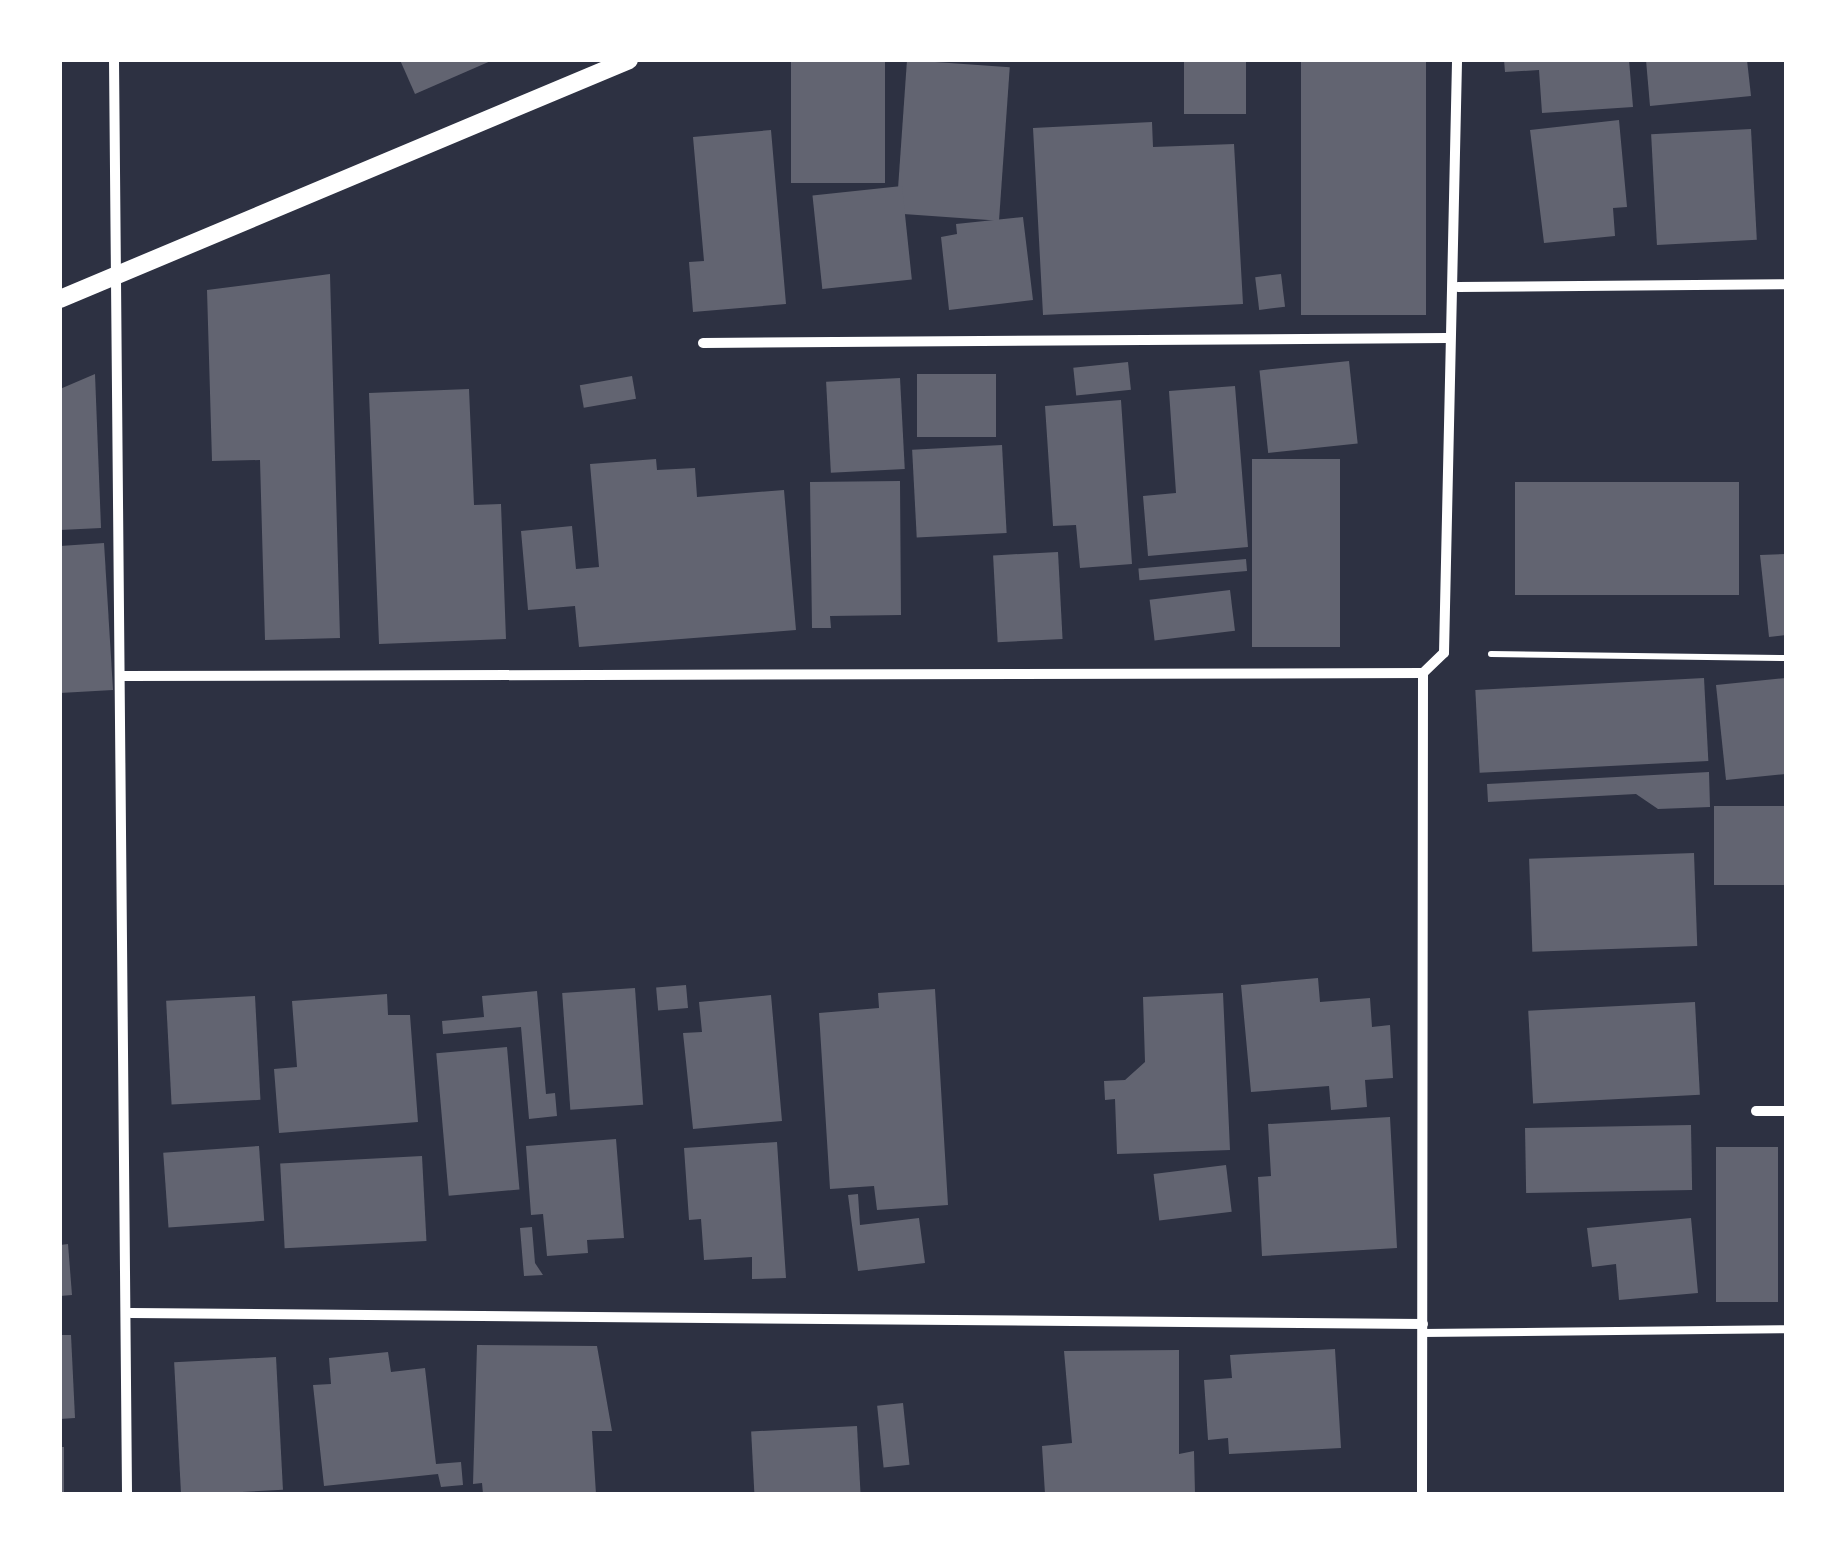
<!DOCTYPE html>
<html>
<head>
<meta charset="utf-8">
<style>
  body { margin:0 }
  #map { position:relative; width:1846px; height:1554px; overflow:hidden; background:#2d3142; font-family:Figtree,sans-serif }
  div>[style] { position:absolute }
  .building>* { inset:0; background:#626471; transform-origin:0 0 }
  .path>* { height:6px; margin:-3px; padding:0 3px; transform-origin:3px; border-radius:3px; background:#fff }
  .service>* { height:8px; margin:-4px; padding:0 4px; transform-origin:4px; border-radius:4px; background:#fff }
  .minor>* { height:10px; margin:-5px; padding:0 5px; transform-origin:5px; border-radius:5px; background:#fff }
  .tertiary>* { height:18px; margin:-9px; padding:0 9px; transform-origin:9px; border-radius:9px; background:#fff }
  span { translate:-50% -50%; white-space:nowrap; text-align:center; line-height:1.15; -webkit-text-stroke:8px #fff; paint-order:stroke }
  .frame { position:absolute; inset:0; border:62px solid #fff; pointer-events:none }
</style>
</head>
<body>
<div id="map">
  <div class="building">
    <div style="clip-path:polygon(400px 60px,493px 60px,415px 94px)"></div>
    <div style="left:791px;top:60px;width:94px;height:123px"></div>
    <div style="left:907px;top:60px;width:103px;height:154px;rotate:4deg"></div>
    <div style="left:1184px;top:60px;width:62px;height:54px"></div>
    <div style="left:1301px;top:60px;width:125px;height:255px"></div>
    <div style="clip-path:polygon(1504px 60px,1629px 60px,1633px 107px,1542px 113px,1539px 70px,1505px 72px)"></div>
    <div style="clip-path:polygon(1646px 60px,1747px 60px,1751px 96px,1650px 106px)"></div>
    <div style="clip-path:polygon(1619px 120px,1627px 207px,1613px 208px,1615px 236px,1544px 243px,1530px 130px)"></div>
    <div style="clip-path:polygon(1152px 122px,1153px 147px,1234px 144px,1243px 304px,1043px 315px,1033px 128px)"></div>
    <div style="left:1751px;top:129px;width:111px;height:100px;rotate:87deg"></div>
    <div style="clip-path:polygon(771px 130px,786px 304px,693px 312px,689px 262px,704px 261px,693px 137px)"></div>
    <div style="left:902px;top:186px;width:94px;height:90px;rotate:84deg"></div>
    <div style="clip-path:polygon(1023px 217px,1033px 300px,949px 310px,941px 237px,957px 234px,956px 224px)"></div>
    <div style="clip-path:polygon(330px 274px,340px 638px,265px 640px,260px 460px,212px 461px,207px 290px)"></div>
    <div style="left:1281px;top:274px;width:33px;height:26px;rotate:83deg"></div>
    <div style="left:1349px;top:361px;width:83px;height:90px;rotate:84deg"></div>
    <div style="left:1128px;top:362px;width:28px;height:55px;rotate:84deg"></div>
    <div style="clip-path:polygon(95px 374px,101px 528px,60px 530px,60px 389px)"></div>
    <div style="left:917px;top:374px;width:79px;height:63px"></div>
    <div style="left:632px;top:376px;width:23px;height:53px;rotate:80deg"></div>
    <div style="left:900px;top:378px;width:91px;height:74px;rotate:87deg"></div>
    <div style="clip-path:polygon(1235px 386px,1248px 547px,1148px 556px,1143px 496px,1176px 493px,1169px 391px)"></div>
    <div style="clip-path:polygon(469px 389px,474px 505px,501px 504px,506px 639px,379px 644px,369px 393px)"></div>
    <div style="clip-path:polygon(1121px 400px,1132px 564px,1080px 568px,1076px 525px,1053px 526px,1045px 406px)"></div>
    <div style="left:1002px;top:445px;width:88px;height:90px;rotate:87deg"></div>
    <div style="clip-path:polygon(656px 459px,657px 470px,695px 468px,697px 497px,784px 490px,796px 630px,579px 647px,575px 606px,528px 610px,521px 531px,572px 526px,576px 569px,599px 567px,590px 464px)"></div>
    <div style="left:1252px;top:459px;width:88px;height:188px"></div>
    <div style="clip-path:polygon(900px 481px,901px 615px,830px 616px,831px 628px,812px 628px,810px 482px)"></div>
    <div style="left:1515px;top:482px;width:224px;height:113px"></div>
    <div style="clip-path:polygon(104px 543px,113px 690px,60px 693px,60px 546px)"></div>
    <div style="left:1058px;top:552px;width:87px;height:65px;rotate:87deg"></div>
    <div style="clip-path:polygon(1786px 554px,1786px 635px,1769px 637px,1760px 555px)"></div>
    <div style="left:1246px;top:559px;width:12px;height:108px;rotate:85deg"></div>
    <div style="left:1230px;top:590px;width:41px;height:81px;rotate:83deg"></div>
    <div style="left:1704px;top:678px;width:83px;height:229px;rotate:87deg"></div>
    <div style="clip-path:polygon(1786px 678px,1786px 774px,1726px 780px,1716px 685px)"></div>
    <div style="clip-path:polygon(1709px 772px,1710px 807px,1658px 809px,1636px 794px,1488px 802px,1487px 784px)"></div>
    <div style="left:1786px;top:806px;width:79px;height:72px;rotate:90deg"></div>
    <div style="left:1694px;top:853px;width:93px;height:165px;rotate:88deg"></div>
    <div style="clip-path:polygon(1318px 978px,1320px 1002px,1370px 998px,1372px 1027px,1390px 1025px,1393px 1078px,1365px 1080px,1367px 1107px,1331px 1110px,1329px 1086px,1251px 1092px,1241px 985px)"></div>
    <div style="left:686px;top:985px;width:23px;height:30px;rotate:85deg"></div>
    <div style="left:635px;top:988px;width:117px;height:73px;rotate:86deg"></div>
    <div style="clip-path:polygon(935px 989px,948px 1205px,877px 1210px,874px 1186px,830px 1189px,819px 1013px,879px 1008px,878px 993px)"></div>
    <div style="clip-path:polygon(537px 991px,546px 1094px,555px 1093px,557px 1116px,529px 1119px,521px 1027px,443px 1034px,442px 1021px,484px 1017px,482px 996px)"></div>
    <div style="clip-path:polygon(1223px 993px,1230px 1150px,1117px 1154px,1115px 1099px,1105px 1100px,1104px 1081px,1125px 1080px,1145px 1062px,1143px 997px)"></div>
    <div style="clip-path:polygon(387px 994px,388px 1015px,410px 1015px,418px 1122px,279px 1133px,274px 1069px,297px 1067px,292px 1001px)"></div>
    <div style="clip-path:polygon(771px 995px,782px 1121px,693px 1129px,683px 1033px,702px 1032px,699px 1002px)"></div>
    <div style="left:255px;top:996px;width:104px;height:89px;rotate:87deg"></div>
    <div style="left:1695px;top:1002px;width:93px;height:167px;rotate:87deg"></div>
    <div style="left:507px;top:1047px;width:143px;height:71px;rotate:85deg"></div>
    <div style="clip-path:polygon(1390px 1117px,1397px 1248px,1262px 1256px,1258px 1177px,1271px 1176px,1268px 1124px)"></div>
    <div style="left:1691px;top:1125px;width:65px;height:166px;rotate:89deg"></div>
    <div style="clip-path:polygon(616px 1139px,624px 1238px,587px 1240px,588px 1253px,547px 1256px,543px 1214px,531px 1215px,526px 1146px)"></div>
    <div style="clip-path:polygon(777px 1142px,786px 1278px,752px 1279px,752px 1257px,704px 1260px,701px 1219px,689px 1220px,684px 1148px)"></div>
    <div style="left:259px;top:1146px;width:75px;height:96px;rotate:86deg"></div>
    <div style="left:1716px;top:1147px;width:62px;height:155px"></div>
    <div style="left:422px;top:1156px;width:85px;height:142px;rotate:87deg"></div>
    <div style="left:1226px;top:1165px;width:47px;height:73px;rotate:83deg"></div>
    <div style="clip-path:polygon(858px 1194px,860px 1225px,919px 1218px,925px 1263px,858px 1271px,848px 1195px)"></div>
    <div style="clip-path:polygon(1691px 1218px,1698px 1293px,1619px 1300px,1616px 1264px,1592px 1267px,1587px 1228px)"></div>
    <div style="clip-path:polygon(532px 1227px,535px 1263px,543px 1275px,524px 1276px,520px 1228px)"></div>
    <div style="clip-path:polygon(68px 1244px,72px 1295px,60px 1296px,60px 1245px)"></div>
    <div style="clip-path:polygon(60px 1335px,71px 1335px,75px 1418px,60px 1419px)"></div>
    <div style="clip-path:polygon(477px 1345px,597px 1346px,612px 1431px,592px 1431px,596px 1494px,483px 1494px,482px 1483px,473px 1484px)"></div>
    <div style="clip-path:polygon(1335px 1349px,1341px 1448px,1229px 1454px,1228px 1438px,1208px 1440px,1204px 1380px,1232px 1378px,1230px 1355px)"></div>
    <div style="clip-path:polygon(1179px 1350px,1179px 1454px,1194px 1451px,1195px 1494px,1045px 1494px,1042px 1446px,1072px 1443px,1064px 1351px)"></div>
    <div style="clip-path:polygon(388px 1352px,391px 1372px,425px 1368px,436px 1464px,461px 1462px,463px 1485px,441px 1487px,438px 1474px,324px 1486px,313px 1385px,331px 1384px,329px 1358px)"></div>
    <div style="left:276px;top:1357px;width:133px;height:102px;rotate:87deg"></div>
    <div style="left:903px;top:1403px;width:62px;height:26px;rotate:84deg"></div>
    <div style="left:857px;top:1426px;width:68px;height:106px;rotate:87deg"></div>
    <div style="left:60px;top:1447px;width:4px;height:47px"></div>
  </div>
  <div class="path">
    <div style="left:1491px;top:654px;width:295px;rotate:0.8deg"></div>
  </div>
  <div class="service">
    <div style="left:1422px;top:1333px;width:364px;rotate:-0.6deg"></div>
  </div>
  <div class="minor">
    <div style="left:114px;top:60px;width:1434px;rotate:89.48deg"></div>
    <div style="left:1458px;top:287px;width:328px;rotate:-0.5deg"></div>
    <div style="left:703px;top:343px;width:744px;rotate:-0.39deg"></div>
    <div style="left:124px;top:676px;width:1299px;rotate:-0.13deg"></div>
    <div style="left:1756px;top:1111px;width:30px"></div>
    <div style="left:131px;top:1313px;width:1292px;rotate:0.49deg"></div>
    <div style="left:1422px;top:1494px;width:821px;rotate:-89.93deg"></div>
    <div style="left:1423px;top:673px;width:29px;rotate:-44deg"></div>
    <div style="left:1444px;top:653px;width:593px;rotate:-88.74deg"></div>
  </div>
  <div class="tertiary">
    <div style="left:60px;top:299px;width:617px;rotate:-22.78deg"></div>
  </div>
  <div class="frame"></div>
</div>
</body>
</html>
